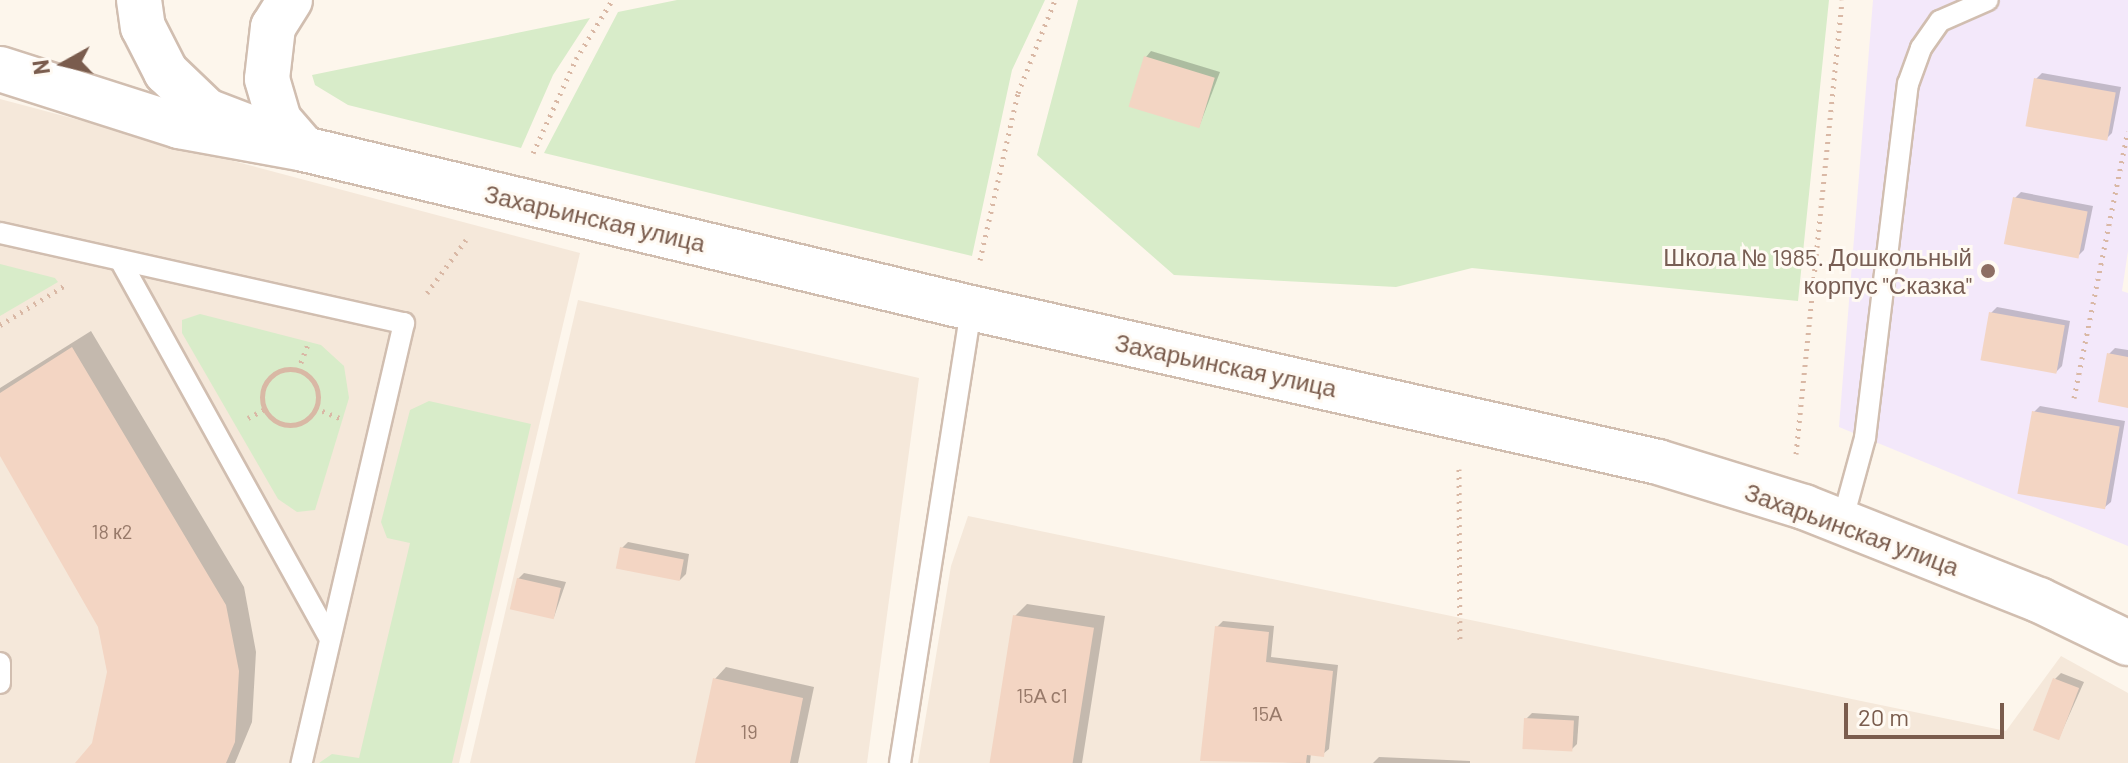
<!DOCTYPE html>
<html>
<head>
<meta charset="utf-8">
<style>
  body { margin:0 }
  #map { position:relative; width:2128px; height:763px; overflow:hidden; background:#fdf6ec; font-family:Barlow,sans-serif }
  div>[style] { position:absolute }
  .residential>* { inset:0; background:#f5e8da }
  .education>* { inset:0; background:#f3e8fa }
  .green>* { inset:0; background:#d8ecc9 }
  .shadow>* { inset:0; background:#0003 }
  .building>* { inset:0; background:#f3d5c3; transform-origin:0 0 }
  .path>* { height:5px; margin-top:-2.5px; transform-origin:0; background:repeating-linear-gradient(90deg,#d9b8a5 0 2px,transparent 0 8px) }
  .path>.ring { margin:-2.5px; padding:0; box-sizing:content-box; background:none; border:5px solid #d9b8a5; border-radius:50% }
  .roads { filter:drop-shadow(2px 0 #d1beb0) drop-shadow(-2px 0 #d1beb0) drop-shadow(0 2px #d1beb0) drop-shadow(0 -2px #d1beb0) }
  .lane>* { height:20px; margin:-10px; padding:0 10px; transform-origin:10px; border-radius:10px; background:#fff }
  .secondary>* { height:44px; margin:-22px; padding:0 22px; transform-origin:22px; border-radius:22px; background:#fff }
  .dots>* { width:22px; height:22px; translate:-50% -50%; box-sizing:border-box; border:4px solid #fffaf3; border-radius:50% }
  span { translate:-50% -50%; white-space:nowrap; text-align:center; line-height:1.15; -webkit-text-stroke:6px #fffaf3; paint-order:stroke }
  .number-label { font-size:20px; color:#987a6a }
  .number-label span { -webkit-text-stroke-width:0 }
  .street-label { font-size:24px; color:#7a5c4d }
  .education-label { font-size:24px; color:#785e54 }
  .right { translate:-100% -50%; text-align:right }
  .north { position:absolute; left:24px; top:24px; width:80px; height:80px; -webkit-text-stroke:6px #fffaf3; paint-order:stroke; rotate:262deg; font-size:22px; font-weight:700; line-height:32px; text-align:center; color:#7a5c4d }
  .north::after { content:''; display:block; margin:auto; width:28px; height:36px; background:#7a5c4d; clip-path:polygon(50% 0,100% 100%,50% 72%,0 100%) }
  .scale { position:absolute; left:1844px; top:703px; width:160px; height:36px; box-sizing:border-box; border:4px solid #7a5c4d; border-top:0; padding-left:10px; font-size:24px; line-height:28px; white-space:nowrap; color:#7a5c4d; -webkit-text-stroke:6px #fffaf3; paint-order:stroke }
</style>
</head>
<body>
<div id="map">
  <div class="residential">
    <div style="clip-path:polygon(0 99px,580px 253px,459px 763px,0 763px)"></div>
    <div style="clip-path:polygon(578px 300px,919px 378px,867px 763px,470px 763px)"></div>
    <div style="clip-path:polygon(968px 516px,2006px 731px,2061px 656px,2128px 693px,2128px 763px,918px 763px,951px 566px)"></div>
  </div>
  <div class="education">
    <div style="clip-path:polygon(1873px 0,2128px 0,2128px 251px,2122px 291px,2128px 293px,2128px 546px,1839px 427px)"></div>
  </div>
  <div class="green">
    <div style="clip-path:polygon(677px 0,1045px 0,1012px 70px,972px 256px,544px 153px,618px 12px)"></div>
    <div style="clip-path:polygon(1078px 0,1829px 0,1798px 301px,1472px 268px,1396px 287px,1174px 275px,1037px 155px)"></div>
    <div style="clip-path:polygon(590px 18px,553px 75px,521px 148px,348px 105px,315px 85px,312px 75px)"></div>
    <div style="clip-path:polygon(0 264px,55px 278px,58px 282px,0 316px)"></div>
    <div style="clip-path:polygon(200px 314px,321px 345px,344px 366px,349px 398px,315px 510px,297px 512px,278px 499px,182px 333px,182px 320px)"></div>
    <div style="clip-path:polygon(429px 401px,531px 424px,452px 763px,319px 763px,332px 754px,359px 758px,410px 543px,387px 538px,381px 522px,410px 410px)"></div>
  </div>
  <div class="shadow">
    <div style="clip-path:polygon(1151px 51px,1220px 72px,1199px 127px,1146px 57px)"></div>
    <div style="clip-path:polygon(2042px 73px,2121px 87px,2112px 133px,2106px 139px,2036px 79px)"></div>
    <div style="clip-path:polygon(2021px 192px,2093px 206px,2084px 250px,2078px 256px,2015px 198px)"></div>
    <div style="clip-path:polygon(1997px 307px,2070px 321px,2062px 366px,2056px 372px,1991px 313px)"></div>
    <div style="clip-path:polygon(91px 331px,244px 587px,256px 652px,252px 722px,235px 763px,78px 763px,94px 744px,109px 672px,100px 627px,0 452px,0 388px)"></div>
    <div style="clip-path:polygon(2115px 348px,2128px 350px,2128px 406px,2109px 354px)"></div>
    <div style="clip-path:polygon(2040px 406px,2125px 421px,2111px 502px,2105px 507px,2034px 412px)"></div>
    <div style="clip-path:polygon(628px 542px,689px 554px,686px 574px,680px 580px,622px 548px)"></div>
    <div style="clip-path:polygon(524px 573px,566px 582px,554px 617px,518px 579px)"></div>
    <div style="clip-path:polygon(1027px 604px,1105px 616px,1082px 763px,993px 763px,1015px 616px)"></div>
    <div style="clip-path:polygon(1223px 621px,1274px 626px,1271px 657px,1338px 665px,1329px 749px,1323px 754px,1311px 753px,1310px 763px,1202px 759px,1217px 627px)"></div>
    <div style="clip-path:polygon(726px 667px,814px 687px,798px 763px,697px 763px,715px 679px)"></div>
    <div style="clip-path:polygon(2061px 673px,2084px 682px,2059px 738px,2055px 679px)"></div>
    <div style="clip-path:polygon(1532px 713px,1579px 716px,1577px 744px,1571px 750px,1526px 719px)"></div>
    <div style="clip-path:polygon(1379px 757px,1470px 761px,1470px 763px,1373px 763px)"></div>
  </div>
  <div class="building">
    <div style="left:1144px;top:56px;width:74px;height:53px;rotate:17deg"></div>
    <div style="left:2034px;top:78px;width:83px;height:49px;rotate:10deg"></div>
    <div style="left:2013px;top:197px;width:76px;height:48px;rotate:11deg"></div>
    <div style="left:1989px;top:312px;width:77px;height:49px;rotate:10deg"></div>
    <div style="clip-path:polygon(72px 347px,226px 605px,239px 671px,235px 742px,226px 763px,75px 763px,92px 743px,107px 672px,98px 627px,0 456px,0 393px)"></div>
    <div style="clip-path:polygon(2107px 353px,2128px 357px,2128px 408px,2098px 402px)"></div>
    <div style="left:2032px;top:411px;width:89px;height:84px;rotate:10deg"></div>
    <div style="left:620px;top:547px;width:65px;height:22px;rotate:11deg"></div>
    <div style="left:517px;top:578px;width:45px;height:32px;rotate:13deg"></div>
    <div style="left:1013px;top:615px;width:82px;height:150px;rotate:9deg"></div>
    <div style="clip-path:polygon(1215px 626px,1269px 632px,1266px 662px,1333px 671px,1324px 757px,1307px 755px,1306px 763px,1200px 761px)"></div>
    <div style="clip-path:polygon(713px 678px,803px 698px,790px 763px,695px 763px)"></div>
    <div style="left:2053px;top:678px;width:28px;height:56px;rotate:21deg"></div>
    <div style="left:1524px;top:718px;width:50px;height:31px;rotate:3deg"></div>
  </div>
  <div class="path">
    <div style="left:533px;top:153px;width:103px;rotate:-65.4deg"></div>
    <div style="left:576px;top:59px;width:67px;rotate:-58.4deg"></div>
    <div style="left:980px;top:260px;width:171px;rotate:-77.2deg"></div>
    <div style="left:1018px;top:93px;width:100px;rotate:-68.3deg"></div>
    <div style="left:427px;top:293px;width:66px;rotate:-53.7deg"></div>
    <div style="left:0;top:325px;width:75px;rotate:-31.4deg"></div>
    <div class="ring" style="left:262px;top:369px;width:51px;height:51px"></div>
    <div style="left:298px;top:370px;width:30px;rotate:-69deg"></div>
    <div style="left:2074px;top:398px;width:272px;rotate:-78.6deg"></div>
    <div style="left:315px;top:408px;width:31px;rotate:22deg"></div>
    <div style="left:248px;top:418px;width:19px;rotate:-28deg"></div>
    <div style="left:1796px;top:454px;width:456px;rotate:-84.2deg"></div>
    <div style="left:1459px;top:469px;width:171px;rotate:89.7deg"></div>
  </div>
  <div class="roads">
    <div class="lane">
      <div style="left:0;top:233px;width:414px;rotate:12.6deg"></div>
      <div style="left:404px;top:323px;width:452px;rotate:103.1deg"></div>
      <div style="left:120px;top:260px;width:430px;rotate:61deg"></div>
      <div style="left:1842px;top:522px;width:87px;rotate:-74.7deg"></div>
      <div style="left:1865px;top:438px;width:357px;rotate:-83.1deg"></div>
      <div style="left:1908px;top:84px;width:38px;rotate:-70deg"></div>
      <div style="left:1921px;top:48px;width:33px;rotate:-55deg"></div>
      <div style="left:1940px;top:21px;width:52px;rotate:-23.6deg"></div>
      <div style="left:0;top:663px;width:20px;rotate:90deg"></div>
      <div style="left:900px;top:763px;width:461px;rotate:-81.1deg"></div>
    </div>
    <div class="secondary">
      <div style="left:139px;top:0;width:27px;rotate:82deg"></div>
      <div style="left:143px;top:27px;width:51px;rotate:62.9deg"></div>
      <div style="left:166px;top:72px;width:57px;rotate:43.6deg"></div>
      <div style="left:207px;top:111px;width:42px;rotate:21deg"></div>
      <div style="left:290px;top:0;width:32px;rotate:122deg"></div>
      <div style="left:273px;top:27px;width:52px;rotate:96.6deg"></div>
      <div style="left:267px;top:79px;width:43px;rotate:73.7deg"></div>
      <div style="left:279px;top:120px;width:38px;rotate:49deg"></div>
      <div style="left:0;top:69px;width:188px;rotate:17.7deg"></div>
      <div style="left:179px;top:126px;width:127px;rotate:10.4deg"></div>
      <div style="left:304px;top:149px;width:686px;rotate:13.41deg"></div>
      <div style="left:971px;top:308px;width:704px;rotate:12.63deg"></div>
      <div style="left:1658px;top:462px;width:153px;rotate:17.1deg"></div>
      <div style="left:1804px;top:507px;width:253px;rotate:21.6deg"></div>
      <div style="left:2039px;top:600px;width:99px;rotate:25.8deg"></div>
    </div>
  </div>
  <div class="dots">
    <div style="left:1988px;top:271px;background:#8d6e63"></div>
  </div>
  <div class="number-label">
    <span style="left:112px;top:531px">18 к2</span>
    <span style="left:1042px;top:695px">15А с1</span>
    <span style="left:1267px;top:713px">15А</span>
    <span style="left:749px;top:731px">19</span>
  </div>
  <div class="street-label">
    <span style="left:595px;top:218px;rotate:13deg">Захарьинская улица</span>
    <span style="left:1226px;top:365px;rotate:12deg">Захарьинская улица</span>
    <span style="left:1852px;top:529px;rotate:20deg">Захарьинская улица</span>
  </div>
  <div class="education-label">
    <span class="right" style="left:1972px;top:271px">Школа № 1985. Дошкольный<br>корпус "Сказка"</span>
  </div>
  <div class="north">N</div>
  <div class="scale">20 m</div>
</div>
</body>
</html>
